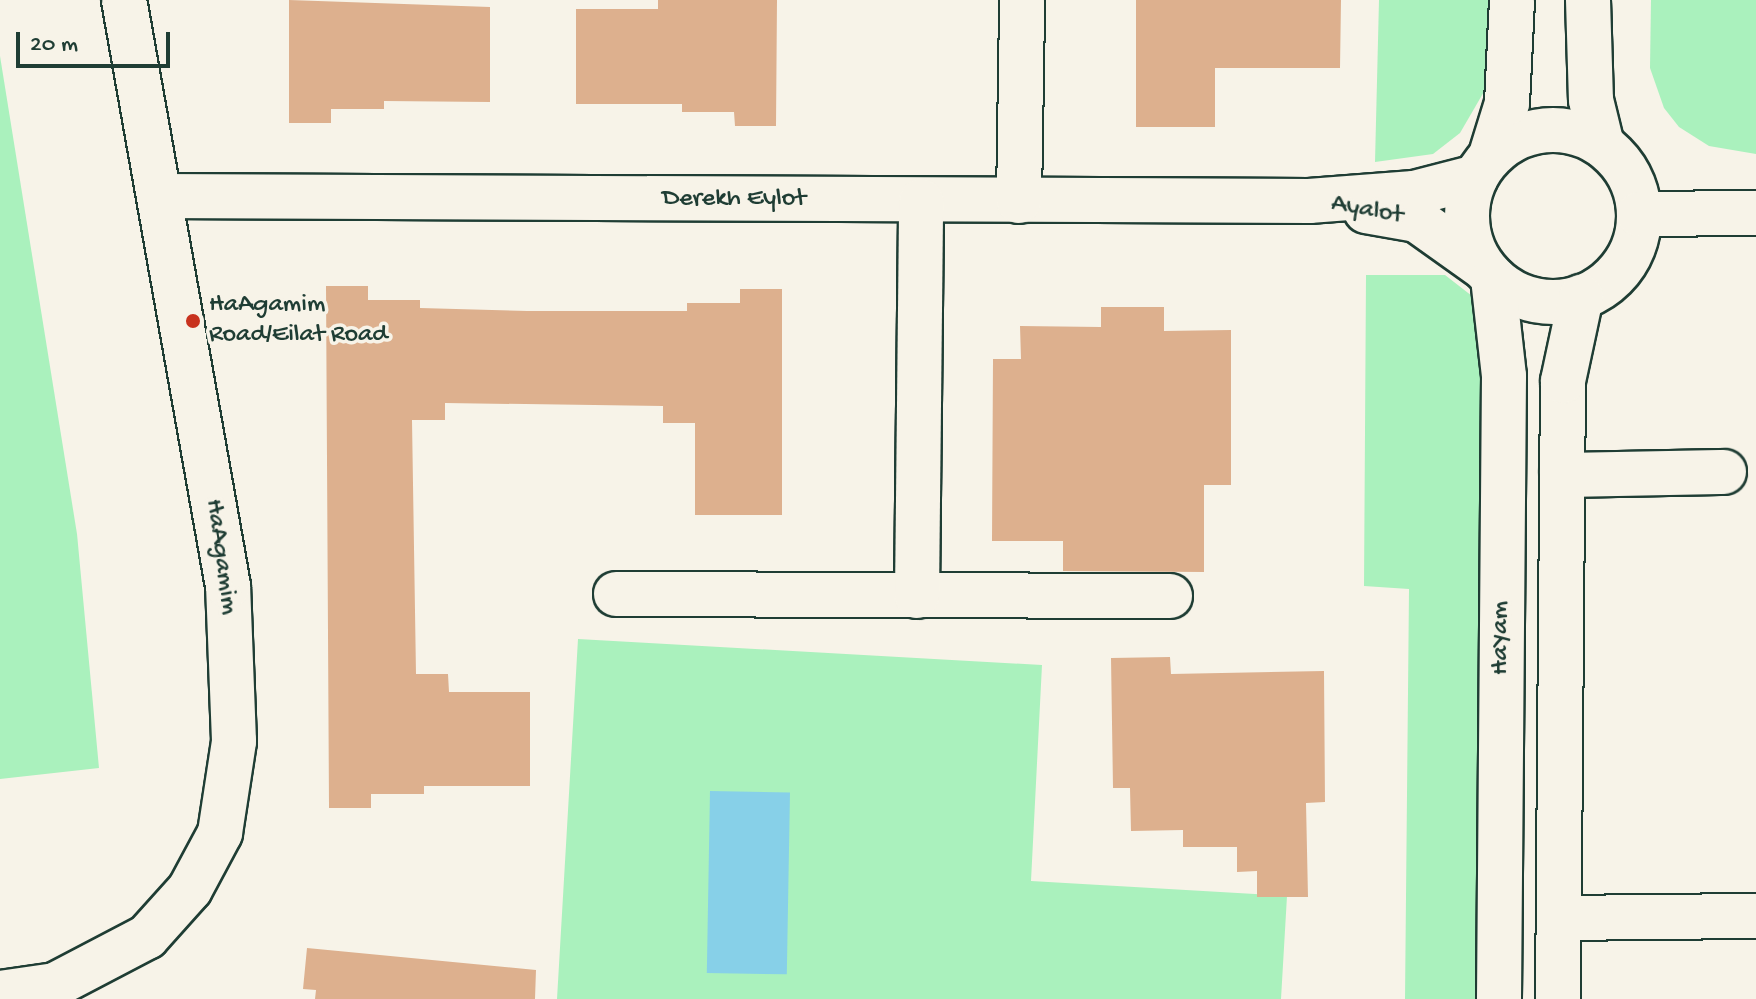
<!DOCTYPE html>
<html>
<head>
<meta charset="utf-8">
<style>
  body { margin:0 }
  #map { position:relative; width:1756px; height:999px; overflow:hidden; background:#f7f3e8; font-family:"Gochi Hand",sans-serif }
  div>[style] { position:absolute }
  .green>* { inset:0; background:#aaf1bd }
  .water>* { inset:0; background:#87d0e8; transform-origin:0 0 }
  .building>* { inset:0; background:#ddb08e }
  .roads { filter:drop-shadow(2px 0 #1f3d34) drop-shadow(-2px 0 #1f3d34) drop-shadow(0 2px #1f3d34) drop-shadow(0 -2px #1f3d34) }
  .minor>* { height:44px; margin:-22px; padding:0 22px; transform-origin:22px; border-radius:22px; background:#f7f3e8 }
  .minor>.ring { margin:-22px; padding:0; box-sizing:content-box; background:none; border:44px solid #f7f3e8; border-radius:50% }
  .dots>* { width:22px; height:22px; translate:-50% -50%; box-sizing:border-box; border:4px solid #f7f3e8; border-radius:50% }
  span { translate:-50% -50%; white-space:nowrap; text-align:center; line-height:1.15; -webkit-text-stroke:7px #f7f3e8; paint-order:stroke }
  .street-label { font-size:26px; color:#1f3d34 }
  .poi-label { font-size:26px; color:#1f3d34 }
  .left { translate:0 -50%; text-align:left }
  .scale { position:absolute; left:16px; top:32px; width:154px; height:36px; box-sizing:border-box; border:4px solid #1f3d34; border-top:0; padding-left:10px; font-size:24px; line-height:28px; white-space:nowrap; color:#1f3d34; -webkit-text-stroke:6px #f7f3e8; paint-order:stroke }
</style>
</head>
<body>
<div id="map">
  <div class="green">
    <div style="clip-path:polygon(1379px 0,1497px 0,1485px 90px,1460px 133px,1433px 154px,1375px 162px)"></div>
    <div style="clip-path:polygon(1651px 0,1756px 0,1756px 154px,1709px 146px,1679px 127px,1664px 108px,1650px 68px)"></div>
    <div style="clip-path:polygon(0 56px,77px 534px,99px 768px,0 779px)"></div>
    <div style="clip-path:polygon(1366px 275px,1445px 275px,1490px 310px,1481px 999px,1405px 999px,1409px 589px,1364px 586px)"></div>
    <div style="clip-path:polygon(578px 639px,1042px 665px,1031px 881px,1287px 896px,1281px 999px,557px 999px)"></div>
  </div>
  <div class="water">
    <div style="left:710px;top:791px;width:80px;height:182px;rotate:1deg"></div>
  </div>
  <div class="building">
    <div style="clip-path:polygon(289px 0,490px 7px,490px 102px,384px 101px,384px 109px,331px 109px,331px 123px,289px 123px)"></div>
    <div style="clip-path:polygon(658px 0,777px 0,776px 126px,735px 126px,734px 112px,682px 112px,682px 104px,576px 104px,576px 9px,658px 9px)"></div>
    <div style="clip-path:polygon(1136px 0,1341px 0,1340px 68px,1215px 68px,1215px 127px,1136px 127px)"></div>
    <div style="clip-path:polygon(326px 286px,368px 286px,368px 300px,420px 300px,420px 308px,527px 311px,687px 311px,687px 303px,740px 303px,740px 289px,782px 289px,782px 515px,695px 515px,695px 423px,663px 423px,663px 406px,445px 403px,445px 420px,412px 420px,416px 674px,448px 674px,449px 692px,530px 692px,530px 786px,424px 786px,424px 794px,371px 794px,371px 808px,329px 808px)"></div>
    <div style="clip-path:polygon(1101px 307px,1164px 307px,1164px 331px,1231px 330px,1231px 485px,1204px 485px,1204px 572px,1063px 571px,1063px 541px,992px 541px,993px 359px,1021px 359px,1020px 326px,1101px 327px)"></div>
    <div style="clip-path:polygon(1170px 657px,1171px 674px,1324px 671px,1325px 802px,1306px 803px,1308px 897px,1257px 897px,1257px 871px,1237px 872px,1237px 847px,1183px 847px,1183px 830px,1131px 831px,1130px 788px,1113px 788px,1111px 658px)"></div>
    <div style="clip-path:polygon(307px 948px,536px 970px,535px 999px,315px 999px,316px 990px,303px 989px)"></div>
  </div>
  <div class="roads">
    <div class="minor">
      <div style="left:1588px;top:0;width:100px;rotate:88.3deg"></div>
      <div style="left:1591px;top:100px;width:46px;rotate:76.3deg"></div>
      <div class="ring" style="left:1467px;top:130px;width:128px;height:128px"></div>
      <div style="left:1491px;top:155px;width:54px;rotate:-72.9deg"></div>
      <div style="left:1507px;top:103px;width:103px;rotate:-87.2deg"></div>
      <div style="left:159px;top:196px;width:1150px;rotate:0.25deg"></div>
      <div style="left:1309px;top:201px;width:105px;rotate:-4.4deg"></div>
      <div style="left:1414px;top:193px;width:64px;rotate:-14.5deg"></div>
      <div style="left:1019px;top:201px;width:201px;rotate:-89.1deg"></div>
      <div style="left:1366px;top:211px;width:52px;rotate:10deg"></div>
      <div style="left:1417px;top:220px;width:82px;rotate:35.6deg"></div>
      <div style="left:1639px;top:214px;width:117px;rotate:-0.5deg"></div>
      <div style="left:1493px;top:278px;width:99px;rotate:83.6deg"></div>
      <div style="left:1504px;top:376px;width:623px;rotate:90.46deg"></div>
      <div style="left:1562px;top:475px;width:162px;rotate:-1.1deg"></div>
      <div style="left:616px;top:594px;width:554px;rotate:0.21deg"></div>
      <div style="left:917px;top:596px;width:395px;rotate:-89.4deg"></div>
      <div style="left:1559px;top:918px;width:197px;rotate:-0.6deg"></div>
      <div style="left:0;top:993px;width:56px;rotate:-8.3deg"></div>
      <div style="left:55px;top:985px;width:104px;rotate:-27.6deg"></div>
      <div style="left:147px;top:937px;width:64px;rotate:-48.1deg"></div>
      <div style="left:190px;top:889px;width:64px;rotate:-61.8deg"></div>
      <div style="left:220px;top:833px;width:93px;rotate:-81.3deg"></div>
      <div style="left:234px;top:741px;width:155px;rotate:-92.2deg"></div>
      <div style="left:228px;top:586px;width:595px;rotate:-100.06deg"></div>
      <div style="left:1558px;top:999px;width:618px;rotate:-89.54deg"></div>
      <div style="left:1563px;top:381px;width:86px;rotate:-77.9deg"></div>
    </div>
  </div>
  <div class="dots">
    <div style="left:193px;top:321px;background:#c8321e"></div>
  </div>
  <div class="street-label">
    <span style="left:734px;top:200px">Derekh Eylot</span>
    <span style="left:1367px;top:211px;rotate:10deg">Ayalot</span>
    <span style="left:220px;top:557px;rotate:82deg">HaAgamim</span>
    <span style="left:1502px;top:638px;rotate:-90deg">HaYam</span>
  </div>
  <div class="poi-label">
    <span class="left" style="left:209px;top:321px">HaAgamim<br>Road/Eilat Road</span>
  </div>
  <div class="scale">20 m</div>
</div>
</body>
</html>
